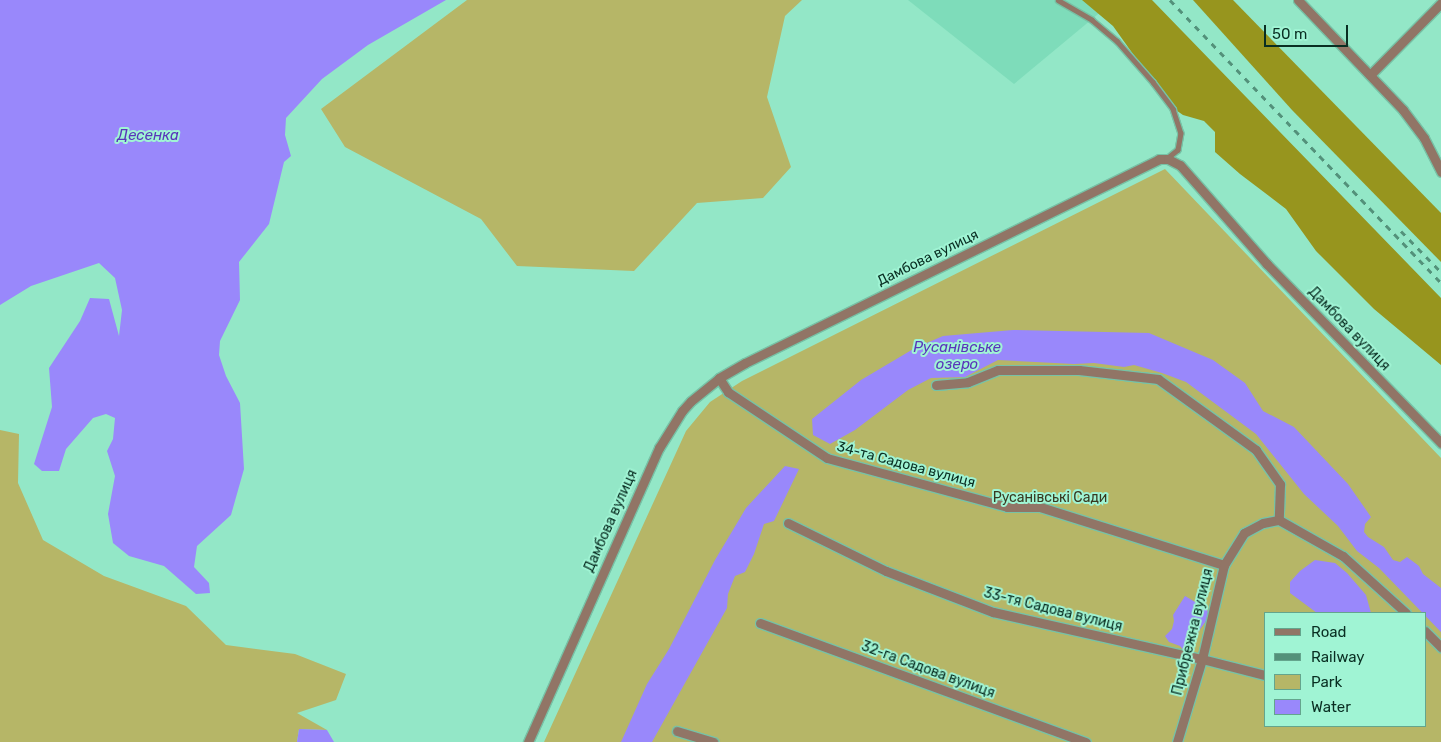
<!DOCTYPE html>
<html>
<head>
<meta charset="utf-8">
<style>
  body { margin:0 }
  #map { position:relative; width:1441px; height:742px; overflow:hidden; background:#93e7c7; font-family:Rubik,sans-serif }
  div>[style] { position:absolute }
  .built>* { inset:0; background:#7edcba }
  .green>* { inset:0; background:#b6b667 }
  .forest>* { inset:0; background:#97951e }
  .water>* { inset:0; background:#9988fb }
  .roads { filter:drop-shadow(1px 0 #77c2a6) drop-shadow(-1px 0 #77c2a6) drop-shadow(0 1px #77c2a6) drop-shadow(0 -1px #77c2a6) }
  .service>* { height:4.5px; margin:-2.25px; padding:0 2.25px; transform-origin:2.25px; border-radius:2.25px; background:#917566 }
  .minor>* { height:9px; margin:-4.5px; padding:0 4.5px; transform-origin:4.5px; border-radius:4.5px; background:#917566 }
  .rail>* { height:3px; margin-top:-1.5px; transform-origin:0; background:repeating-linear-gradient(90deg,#53917a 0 6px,transparent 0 12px) }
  span { translate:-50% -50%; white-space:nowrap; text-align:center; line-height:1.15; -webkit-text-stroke:4px #a0f4d4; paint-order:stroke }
  .street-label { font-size:14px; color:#092e22 }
  .park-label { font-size:14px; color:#383820 }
  .water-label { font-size:15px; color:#5936ba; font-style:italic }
  .legend { position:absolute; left:1264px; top:612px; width:162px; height:115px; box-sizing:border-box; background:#a0f4d4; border:1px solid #64a58d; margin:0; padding:6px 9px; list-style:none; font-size:15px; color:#092e22 }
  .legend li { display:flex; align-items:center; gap:10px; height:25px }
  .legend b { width:25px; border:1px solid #64a58d }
  .scale { position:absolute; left:1264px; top:25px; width:84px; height:22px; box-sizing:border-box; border:2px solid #092e22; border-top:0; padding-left:6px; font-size:15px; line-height:18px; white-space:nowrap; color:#092e22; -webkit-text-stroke:4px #a0f4d4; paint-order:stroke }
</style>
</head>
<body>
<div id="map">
  <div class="built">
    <div style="clip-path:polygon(908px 0,1115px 0,1014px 84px)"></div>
  </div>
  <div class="green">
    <div style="clip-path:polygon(467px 0,802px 0,785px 16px,767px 97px,791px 167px,763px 198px,697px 203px,634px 271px,517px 266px,481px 219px,345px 147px,321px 109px)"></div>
    <div style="clip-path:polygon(evenodd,1165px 169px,1441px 458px,1441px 742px,544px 742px,686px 431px,710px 402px,742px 381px,1165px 169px,1265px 613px,1425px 613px,1425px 726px,1265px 726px,1265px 613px)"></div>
    <div style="clip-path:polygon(0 430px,19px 434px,18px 483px,43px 540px,104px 576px,186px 606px,226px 645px,295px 654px,346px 674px,336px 700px,297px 713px,327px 730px,299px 729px,297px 742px,0 742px)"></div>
  </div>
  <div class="forest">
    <div style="clip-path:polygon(1082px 0,1152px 0,1441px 298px,1441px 365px,1374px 309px,1316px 251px,1286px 209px,1240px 174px,1215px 152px,1215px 132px,1204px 121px,1183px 115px,1170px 106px,1113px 26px)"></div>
    <div style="clip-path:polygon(1193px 0,1233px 0,1441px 213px,1441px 262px,1292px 110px)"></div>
  </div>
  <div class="water">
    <div style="clip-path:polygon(0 0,446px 0,368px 45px,322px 79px,286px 118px,285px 135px,291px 156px,284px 162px,269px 224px,239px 262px,240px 300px,220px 341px,219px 355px,226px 376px,240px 403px,244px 469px,231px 515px,197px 546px,194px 567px,209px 583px,210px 593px,196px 594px,164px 566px,129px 556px,113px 543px,108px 514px,115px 476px,107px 451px,113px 439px,115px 418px,106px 414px,93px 418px,66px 449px,59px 471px,42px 471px,34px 464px,52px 407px,49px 368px,80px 321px,90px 298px,109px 299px,119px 336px,122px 310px,115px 278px,99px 263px,31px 286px,0 305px)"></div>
    <div style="clip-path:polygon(1013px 330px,1149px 333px,1213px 360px,1245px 383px,1263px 411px,1294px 427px,1348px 484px,1371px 517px,1365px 524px,1364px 532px,1368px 537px,1384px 547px,1393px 560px,1400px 562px,1407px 557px,1419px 566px,1423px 574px,1441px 588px,1441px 632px,1379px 568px,1357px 551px,1338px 526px,1304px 494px,1256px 434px,1186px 382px,1162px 373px,1134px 365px,1124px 367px,1094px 363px,1074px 364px,998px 360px,965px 377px,931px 378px,908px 390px,855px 430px,830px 444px,813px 435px,812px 419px,861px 380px,915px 348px,943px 336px)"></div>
    <div style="clip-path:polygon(785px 466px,799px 469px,774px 521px,764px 524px,754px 554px,745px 572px,735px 576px,728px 594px,727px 608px,652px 742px,621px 742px,647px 684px,669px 649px,715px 560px,746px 508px)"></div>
    <div style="clip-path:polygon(1315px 560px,1335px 563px,1347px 573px,1366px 595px,1371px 613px,1317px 613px,1290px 593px,1290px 582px,1300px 571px)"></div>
    <div style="clip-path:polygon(1185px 596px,1207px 609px,1209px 617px,1184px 651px,1180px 646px,1169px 642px,1165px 636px,1172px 629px,1174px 621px,1173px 615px)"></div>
    <div style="clip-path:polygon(299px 729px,327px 730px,334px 742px,297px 742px)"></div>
  </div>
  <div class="roads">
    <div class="service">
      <div style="left:1058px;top:0;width:39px;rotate:30deg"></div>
      <div style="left:1092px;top:20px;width:33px;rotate:40deg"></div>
      <div style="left:1117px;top:41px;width:55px;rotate:48.7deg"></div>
      <div style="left:1153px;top:82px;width:34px;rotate:53deg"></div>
      <div style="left:1173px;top:109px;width:25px;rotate:72deg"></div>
      <div style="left:1181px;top:133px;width:17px;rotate:100deg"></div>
      <div style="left:1178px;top:150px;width:13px;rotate:141deg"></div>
    </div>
    <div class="minor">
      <div style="left:1298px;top:0;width:152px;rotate:46.3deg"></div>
      <div style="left:1403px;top:110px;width:35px;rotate:53deg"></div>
      <div style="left:1424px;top:138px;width:38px;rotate:63deg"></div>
      <div style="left:1370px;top:75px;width:101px;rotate:-45.4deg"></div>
      <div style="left:719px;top:378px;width:17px;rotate:57deg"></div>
      <div style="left:728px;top:392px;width:119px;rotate:33.7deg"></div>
      <div style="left:827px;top:458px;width:187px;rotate:15.2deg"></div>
      <div style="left:1007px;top:507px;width:33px"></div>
      <div style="left:1040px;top:507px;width:193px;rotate:17.5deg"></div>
      <div style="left:936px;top:385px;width:32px;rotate:-5deg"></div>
      <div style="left:968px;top:382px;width:32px;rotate:-22deg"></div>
      <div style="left:998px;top:370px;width:81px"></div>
      <div style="left:1079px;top:370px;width:80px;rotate:6.5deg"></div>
      <div style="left:1158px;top:379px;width:121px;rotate:35.9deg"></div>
      <div style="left:1256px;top:450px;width:42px;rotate:54.8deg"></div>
      <div style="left:1280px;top:484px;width:36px;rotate:92deg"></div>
      <div style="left:788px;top:523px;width:109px;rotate:26.1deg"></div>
      <div style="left:886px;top:571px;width:115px;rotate:21deg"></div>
      <div style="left:993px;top:612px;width:214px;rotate:12.7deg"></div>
      <div style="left:1202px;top:659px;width:65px;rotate:14.3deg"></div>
      <div style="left:760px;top:623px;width:347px;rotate:20.1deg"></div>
      <div style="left:1425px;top:631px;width:23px;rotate:45deg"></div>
      <div style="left:677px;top:731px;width:38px;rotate:17deg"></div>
      <div style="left:528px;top:742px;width:322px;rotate:-66deg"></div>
      <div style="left:659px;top:448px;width:44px;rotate:-58.1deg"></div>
      <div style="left:682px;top:411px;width:13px;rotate:-48deg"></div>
      <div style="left:691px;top:401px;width:36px;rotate:-39deg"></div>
      <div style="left:719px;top:378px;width:30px;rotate:-30deg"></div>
      <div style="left:745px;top:363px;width:462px;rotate:-26.2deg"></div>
      <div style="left:1159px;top:159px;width:9px"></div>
      <div style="left:1168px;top:159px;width:13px;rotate:27deg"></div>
      <div style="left:1180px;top:165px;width:132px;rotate:48.7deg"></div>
      <div style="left:1267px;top:264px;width:250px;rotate:45.8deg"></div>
      <div style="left:1177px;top:742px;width:87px;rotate:-73.2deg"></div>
      <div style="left:1202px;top:659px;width:97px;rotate:-76.8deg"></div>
      <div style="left:1224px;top:565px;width:38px;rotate:-58deg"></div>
      <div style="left:1244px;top:533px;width:21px;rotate:-28deg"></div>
      <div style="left:1263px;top:523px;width:16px;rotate:-11deg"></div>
      <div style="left:1279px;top:520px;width:73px;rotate:29.4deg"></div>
      <div style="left:1343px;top:556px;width:85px;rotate:42.1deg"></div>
    </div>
  </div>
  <div class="rail">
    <div style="left:1170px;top:0;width:392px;rotate:46.2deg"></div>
    <div style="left:1401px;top:231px;width:57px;rotate:45.7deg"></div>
  </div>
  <div class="street-label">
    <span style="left:928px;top:258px;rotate:-26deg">Дамбова вулиця</span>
    <span style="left:1349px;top:329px;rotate:46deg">Дамбова вулиця</span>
    <span style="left:906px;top:465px;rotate:15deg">34-та Садова вулиця</span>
    <span style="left:611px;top:521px;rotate:-66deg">Дамбова вулиця</span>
    <span style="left:1053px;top:610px;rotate:14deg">33-тя Садова вулиця</span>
    <span style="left:1193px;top:632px;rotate:-76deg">Прибрежна вулиця</span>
    <span style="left:928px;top:670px;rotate:20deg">32-га Садова вулиця</span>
  </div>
  <div class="park-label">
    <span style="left:1050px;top:498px">Русанівські Сади</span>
  </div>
  <div class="water-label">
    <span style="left:148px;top:136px">Десенка</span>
    <span style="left:957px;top:356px">Русанівське<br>озеро</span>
  </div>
  <ul class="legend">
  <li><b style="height:6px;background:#917566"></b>Road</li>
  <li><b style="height:6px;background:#53917a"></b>Railway</li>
  <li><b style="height:14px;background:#b6b667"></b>Park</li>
  <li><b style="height:14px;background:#9988fb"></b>Water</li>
  </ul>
  <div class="scale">50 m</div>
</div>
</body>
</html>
